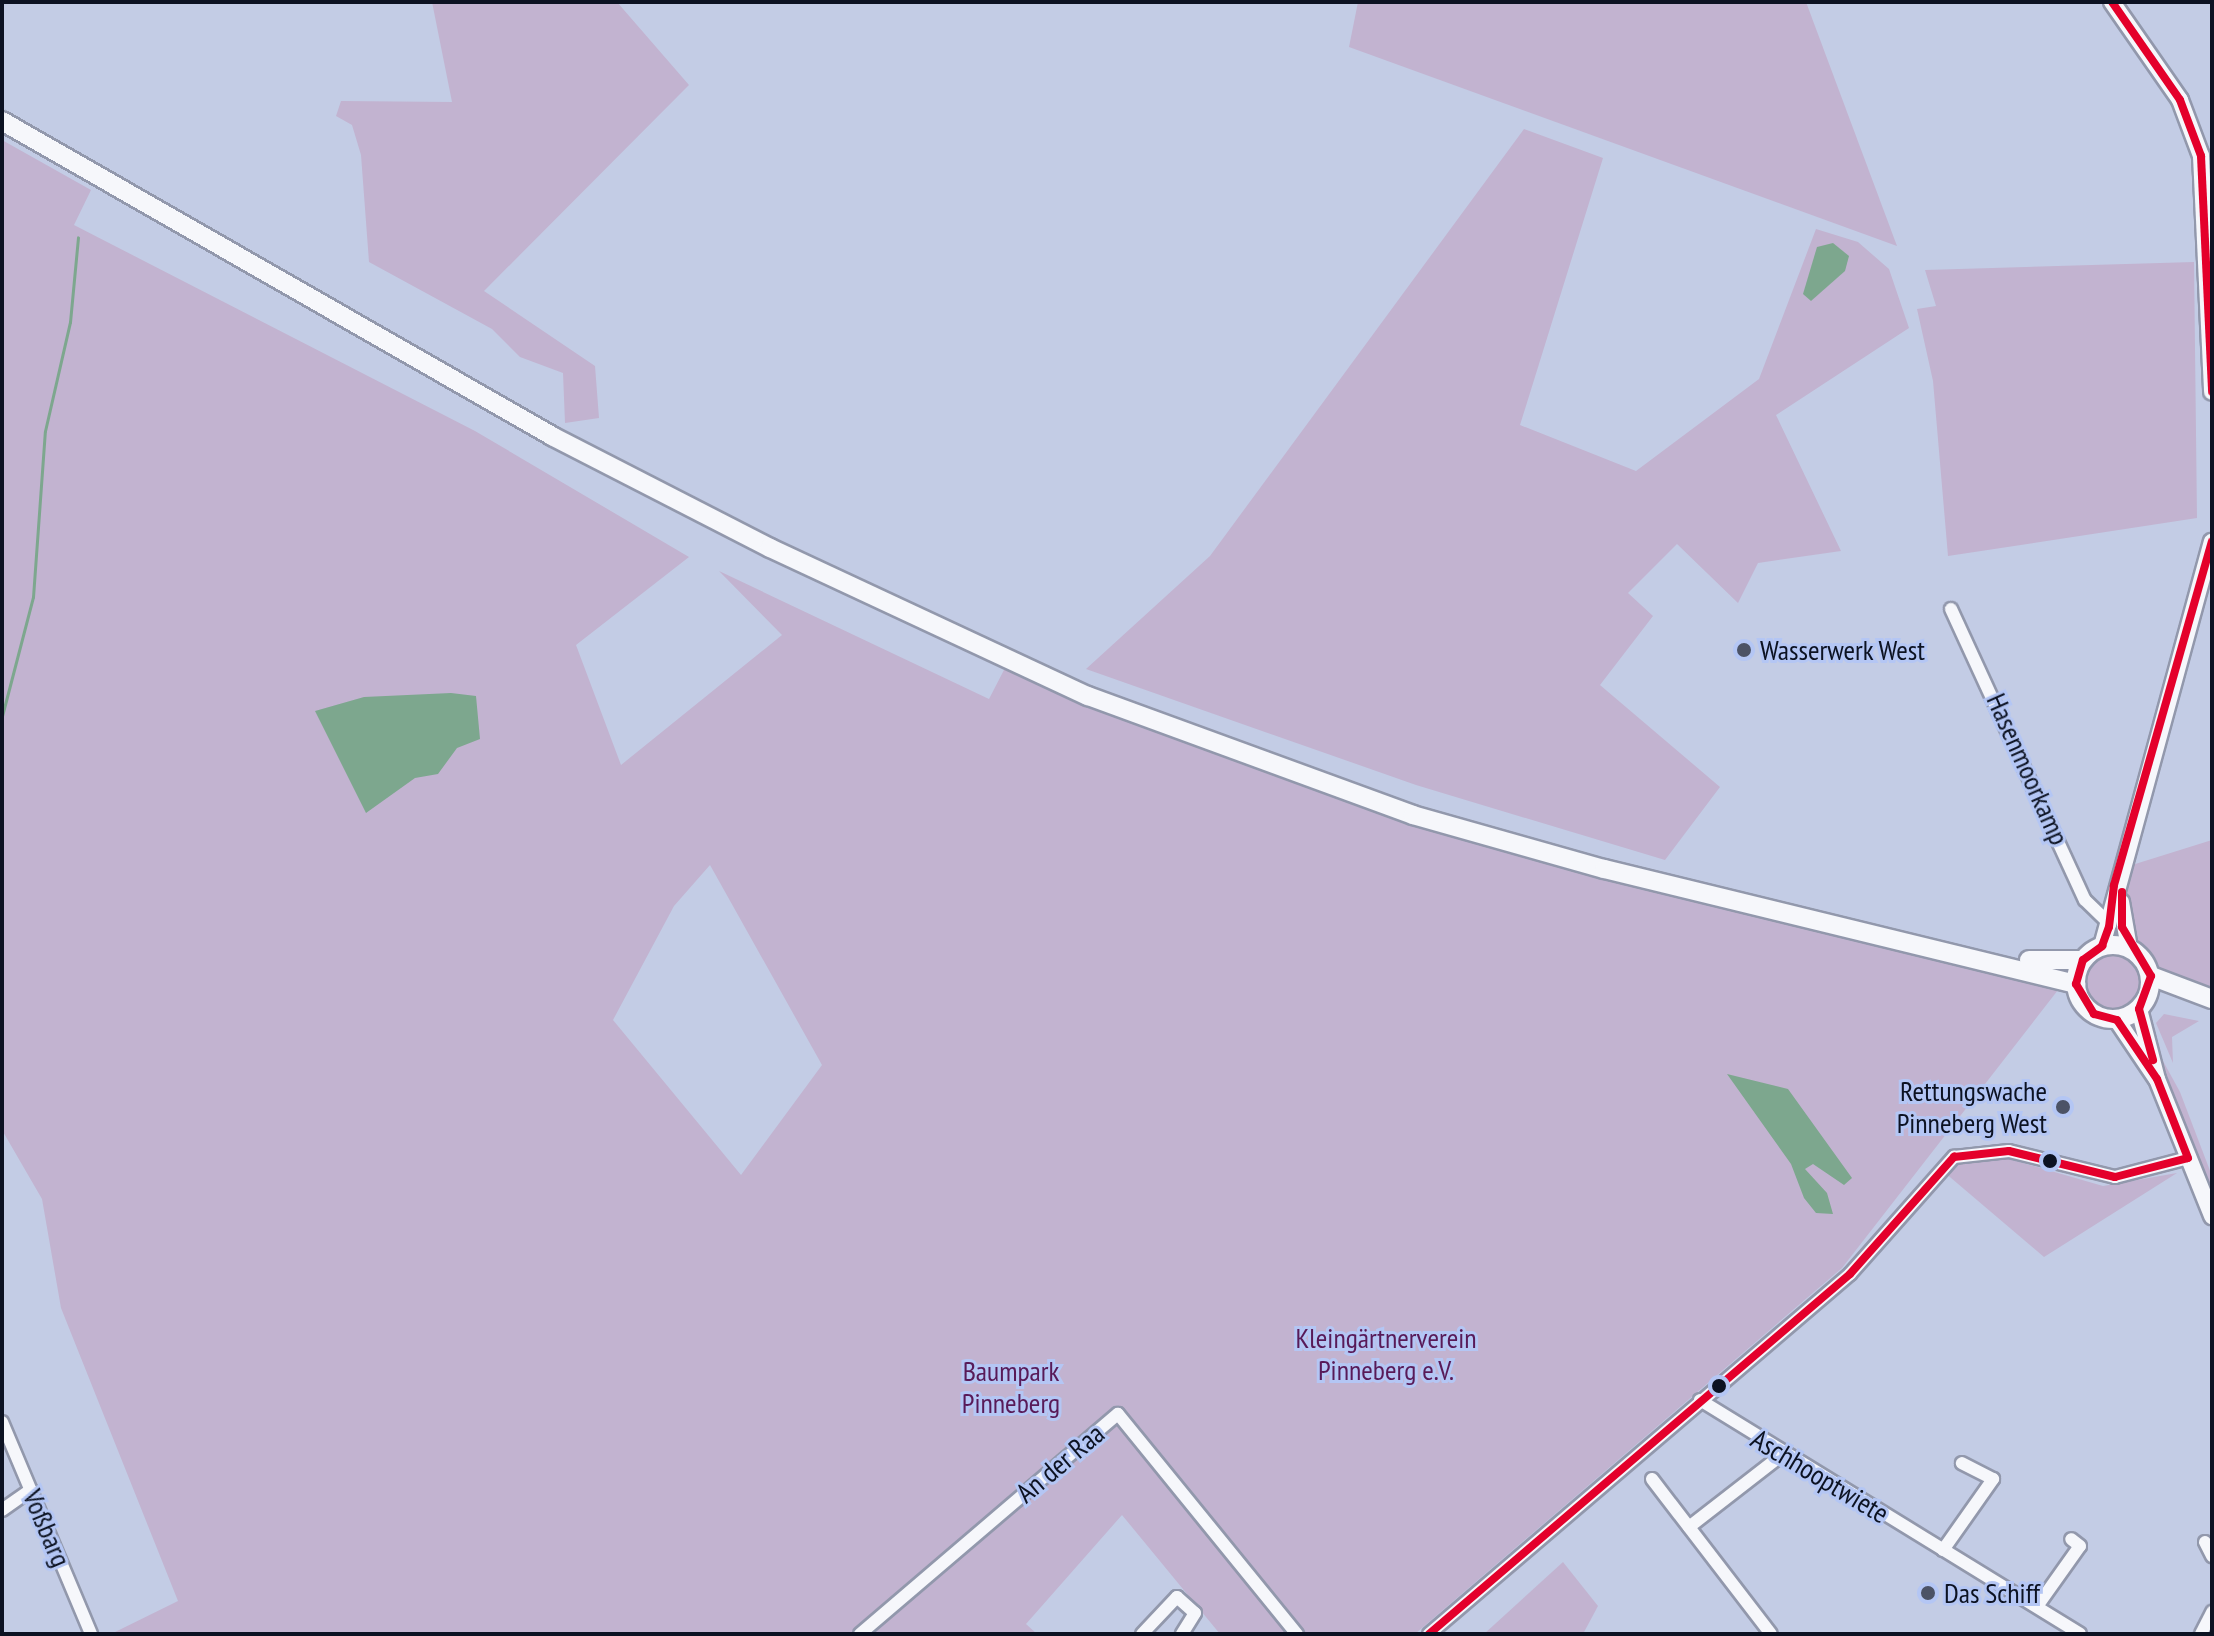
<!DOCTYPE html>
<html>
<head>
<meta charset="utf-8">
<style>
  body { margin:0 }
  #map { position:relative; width:2214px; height:1636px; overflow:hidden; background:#c3cce5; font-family:"PT Sans Narrow",sans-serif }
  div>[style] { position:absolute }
  .green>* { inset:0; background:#c2b3d0 }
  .round { border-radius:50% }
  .water>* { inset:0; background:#7da78e }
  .stream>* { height:3px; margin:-1.5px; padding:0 1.5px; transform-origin:1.5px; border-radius:1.5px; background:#7da78e }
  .roads { filter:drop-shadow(2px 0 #9298ac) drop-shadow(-2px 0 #9298ac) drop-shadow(0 2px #9298ac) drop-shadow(0 -2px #9298ac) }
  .street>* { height:12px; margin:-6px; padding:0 6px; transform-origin:6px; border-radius:6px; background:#f6f7fb }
  .secondary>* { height:16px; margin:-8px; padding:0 8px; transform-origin:8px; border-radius:8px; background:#f6f7fb }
  .primary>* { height:18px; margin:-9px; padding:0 9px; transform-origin:9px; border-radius:9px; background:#f6f7fb }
  .primary>.ring { margin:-9px; padding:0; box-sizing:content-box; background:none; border:18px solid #f6f7fb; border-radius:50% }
  .bus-1>* { height:8px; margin:-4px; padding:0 4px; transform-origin:4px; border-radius:4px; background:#e4002b }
  .dots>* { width:22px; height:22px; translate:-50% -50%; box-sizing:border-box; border:4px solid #b4c6f4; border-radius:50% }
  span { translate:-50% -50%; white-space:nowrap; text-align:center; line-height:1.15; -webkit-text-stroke:6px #b4c6f4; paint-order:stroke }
  .poi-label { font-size:28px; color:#0c1222 }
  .left { translate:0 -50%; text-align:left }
  .right { translate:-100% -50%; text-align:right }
  .street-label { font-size:28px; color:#0c1222 }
  .park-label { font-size:28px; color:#581a58 }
  .frame { position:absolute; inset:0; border:4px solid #0c1222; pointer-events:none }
</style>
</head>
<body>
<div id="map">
  <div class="green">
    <div style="clip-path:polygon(432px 2px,617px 2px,689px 85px,484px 291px,595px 366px,599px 418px,565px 423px,563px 373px,520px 357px,492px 329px,369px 262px,361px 155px,352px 125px,336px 116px,341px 101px,452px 102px)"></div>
    <div style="clip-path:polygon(1358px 2px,1806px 2px,1897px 246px,1349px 47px)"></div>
    <div style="clip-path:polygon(1524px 129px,1603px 158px,1520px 425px,1636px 471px,1759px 379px,1816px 229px,1858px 242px,1889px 269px,1909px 328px,1776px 415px,1841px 551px,1758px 563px,1738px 603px,1677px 544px,1628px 593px,1653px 616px,1600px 685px,1720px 787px,1665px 860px,1416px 785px,1086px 669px,1210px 556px)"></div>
    <div style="clip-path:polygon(evenodd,2px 140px,91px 190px,74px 225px,475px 431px,689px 557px,576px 645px,621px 765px,782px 635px,719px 571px,989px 699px,1005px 668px,1224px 757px,1483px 844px,1703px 903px,2045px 979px,2058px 990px,1842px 1268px,1415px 1634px,1220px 1634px,1122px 1515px,1026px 1624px,1037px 1634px,111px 1634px,178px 1601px,61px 1308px,42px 1199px,2px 1130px,2px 140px,710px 865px,822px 1065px,741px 1175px,613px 1020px,674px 906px,710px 865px)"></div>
    <div style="clip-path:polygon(2194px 262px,2197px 518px,1948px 556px,1933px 381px,1917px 309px,1936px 306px,1925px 270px)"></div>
    <div style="clip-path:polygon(2212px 840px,2212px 989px,2160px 970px,2134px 940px,2124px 904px,2132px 865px)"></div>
    <div class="round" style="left:2086px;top:955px;width:54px;height:54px"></div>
    <div style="clip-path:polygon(2164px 1014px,2199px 1021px,2172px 1037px,2173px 1063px,2156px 1023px)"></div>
    <div style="clip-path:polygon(2152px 1041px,2180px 1092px,2212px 1176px,2212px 1196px)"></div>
    <div style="clip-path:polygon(2002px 1157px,2103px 1186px,2177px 1173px,2044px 1257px,1944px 1172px,1953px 1162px)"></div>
    <div style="clip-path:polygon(1563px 1562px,1598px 1606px,1583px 1634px,1484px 1634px)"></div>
  </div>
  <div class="water">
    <div style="clip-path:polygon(1833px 243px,1849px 256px,1845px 271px,1811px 301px,1803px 294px,1817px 247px)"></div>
    <div style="clip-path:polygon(451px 693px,476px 696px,480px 739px,457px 748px,438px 774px,415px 778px,366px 813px,315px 711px,364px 697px)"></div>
    <div style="clip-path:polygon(1727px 1074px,1788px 1089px,1852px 1178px,1844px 1185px,1813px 1164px,1805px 1169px,1827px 1193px,1833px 1214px,1816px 1213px,1804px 1198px,1791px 1164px)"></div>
  </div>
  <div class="stream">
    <div style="left:2px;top:716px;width:123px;rotate:-75.4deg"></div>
    <div style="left:33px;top:597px;width:166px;rotate:-85.9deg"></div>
    <div style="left:45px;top:431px;width:112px;rotate:-77.1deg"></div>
    <div style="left:70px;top:322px;width:85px;rotate:-84.6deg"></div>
  </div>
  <div class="roads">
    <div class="street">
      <div style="left:1951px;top:609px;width:320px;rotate:65.3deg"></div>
      <div style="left:2085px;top:900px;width:35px;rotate:44deg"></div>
      <div style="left:1700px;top:1400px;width:446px;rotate:31.6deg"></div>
      <div style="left:2px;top:1422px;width:230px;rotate:67.2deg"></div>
      <div style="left:1652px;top:1479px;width:195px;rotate:52.5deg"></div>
      <div style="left:2px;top:1510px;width:35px;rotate:-35deg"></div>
      <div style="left:1689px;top:1527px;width:119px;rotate:-37.8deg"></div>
      <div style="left:2205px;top:1542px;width:16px;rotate:63deg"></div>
      <div style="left:1943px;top:1550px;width:87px;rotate:-54.8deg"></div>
      <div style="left:1993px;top:1479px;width:35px;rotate:-153deg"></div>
      <div style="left:2038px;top:1605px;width:72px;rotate:-54.6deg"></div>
      <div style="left:2080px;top:1546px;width:11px;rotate:-142deg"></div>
      <div style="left:860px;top:1634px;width:339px;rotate:-40.5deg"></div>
      <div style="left:1118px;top:1414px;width:284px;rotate:50.9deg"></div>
      <div style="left:1142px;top:1634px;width:51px;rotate:-46.6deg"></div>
      <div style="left:1177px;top:1597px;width:24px;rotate:42deg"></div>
      <div style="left:1195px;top:1613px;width:25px;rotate:122deg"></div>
      <div style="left:1429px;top:1634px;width:554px;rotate:-40.53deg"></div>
      <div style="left:1850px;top:1274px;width:157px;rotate:-48.4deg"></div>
      <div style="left:1954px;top:1157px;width:55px;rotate:-6.2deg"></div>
      <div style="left:2009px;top:1151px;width:109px;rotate:13.8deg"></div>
      <div style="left:2115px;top:1177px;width:75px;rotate:-14.6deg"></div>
      <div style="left:2201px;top:1634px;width:25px;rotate:-63deg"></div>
    </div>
    <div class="secondary">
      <div style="left:2112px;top:2px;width:119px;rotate:55.2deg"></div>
      <div style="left:2180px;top:100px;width:60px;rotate:69.4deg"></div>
      <div style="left:2201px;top:156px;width:236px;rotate:87.3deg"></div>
      <div style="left:2121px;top:902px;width:47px;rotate:80.1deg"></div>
      <div style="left:2102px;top:946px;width:419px;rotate:-74.8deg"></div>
      <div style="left:2139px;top:1009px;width:72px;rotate:75.6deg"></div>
      <div style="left:2157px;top:1079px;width:148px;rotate:68.1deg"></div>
      <div style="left:2117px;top:1020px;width:70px;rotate:56.1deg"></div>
    </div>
    <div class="primary">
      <div style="left:2px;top:121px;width:634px;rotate:29.8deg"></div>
      <div style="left:552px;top:436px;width:245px;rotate:27.2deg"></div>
      <div style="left:770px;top:548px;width:351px;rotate:25deg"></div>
      <div style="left:1088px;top:696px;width:346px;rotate:20.1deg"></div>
      <div style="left:1413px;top:815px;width:198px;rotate:15.8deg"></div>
      <div style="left:1604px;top:869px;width:486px;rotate:13.7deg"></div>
      <div class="ring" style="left:2076px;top:945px;width:56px;height:56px"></div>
      <div style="left:2029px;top:960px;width:54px"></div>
      <div style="left:2151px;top:976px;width:65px;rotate:20.7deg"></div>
    </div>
  </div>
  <div class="bus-1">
    <div style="left:2112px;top:2px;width:119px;rotate:55.2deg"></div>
    <div style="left:2180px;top:100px;width:60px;rotate:69.4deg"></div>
    <div style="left:2201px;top:156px;width:236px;rotate:87.3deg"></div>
    <div style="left:2122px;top:892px;width:35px;rotate:90deg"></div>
    <div style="left:2122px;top:927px;width:57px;rotate:59.4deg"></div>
    <div style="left:2151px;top:976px;width:35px;rotate:110deg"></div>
    <div style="left:2139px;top:1009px;width:53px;rotate:74.6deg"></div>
    <div style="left:2188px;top:1158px;width:85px;rotate:-111.4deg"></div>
    <div style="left:2157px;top:1079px;width:71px;rotate:-124.1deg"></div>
    <div style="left:2117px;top:1020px;width:24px;rotate:-165deg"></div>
    <div style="left:2094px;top:1014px;width:35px;rotate:-121deg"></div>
    <div style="left:2076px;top:984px;width:25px;rotate:-74deg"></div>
    <div style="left:2083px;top:960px;width:24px;rotate:-36deg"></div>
    <div style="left:2102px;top:946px;width:20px;rotate:-70deg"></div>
    <div style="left:2109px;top:927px;width:42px;rotate:-83.2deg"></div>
    <div style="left:2114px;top:885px;width:357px;rotate:-74.1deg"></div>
    <div style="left:1429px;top:1634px;width:554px;rotate:-40.53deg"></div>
    <div style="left:1850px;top:1274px;width:157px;rotate:-48.4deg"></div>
    <div style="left:1954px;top:1157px;width:55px;rotate:-6.2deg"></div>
    <div style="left:2009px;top:1151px;width:109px;rotate:13.8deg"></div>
    <div style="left:2115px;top:1177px;width:75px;rotate:-14.6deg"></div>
  </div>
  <div class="dots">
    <div style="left:1744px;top:650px;background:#4c5366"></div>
    <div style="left:2063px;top:1107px;background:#4c5366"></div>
    <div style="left:2050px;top:1161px;background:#0c1222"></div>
    <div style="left:1719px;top:1386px;background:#0c1222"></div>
    <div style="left:1928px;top:1593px;background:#4c5366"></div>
  </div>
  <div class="poi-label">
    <span class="left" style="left:1760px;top:650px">Wasserwerk West</span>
    <span class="right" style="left:2047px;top:1107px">Rettungswache<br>Pinneberg West</span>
    <span class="left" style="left:1944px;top:1593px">Das Schiff</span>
  </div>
  <div class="street-label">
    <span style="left:2028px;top:769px;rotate:66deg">Hasenmoorkamp</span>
    <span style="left:1060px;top:1463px;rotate:-40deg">An der Raa</span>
    <span style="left:1820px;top:1476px;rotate:31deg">Aschhooptwiete</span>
    <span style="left:47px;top:1528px;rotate:67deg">Voßbarg</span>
  </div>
  <div class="park-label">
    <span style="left:1386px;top:1354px">Kleingärtnerverein<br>Pinneberg e.V.</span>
    <span style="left:1011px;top:1387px">Baumpark<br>Pinneberg</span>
  </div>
  <div class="frame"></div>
</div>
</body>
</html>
